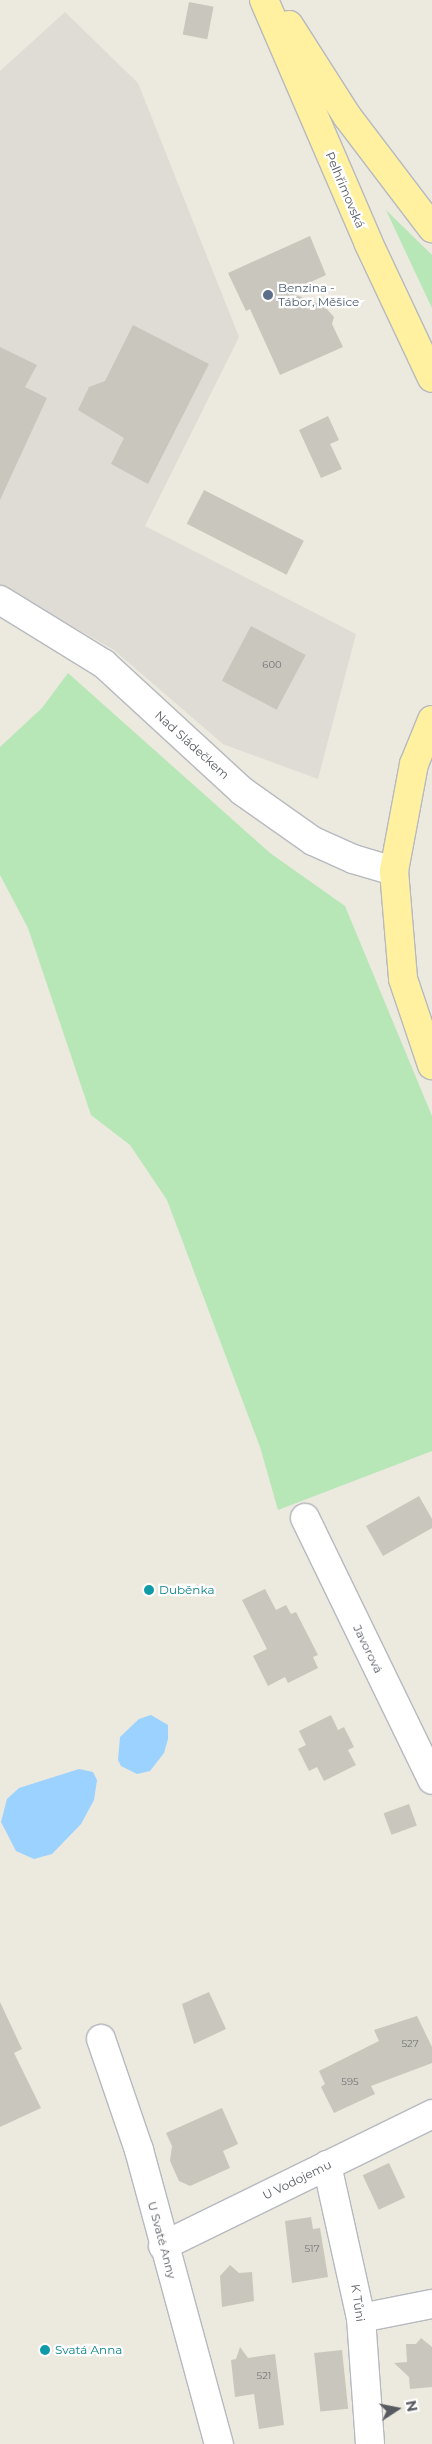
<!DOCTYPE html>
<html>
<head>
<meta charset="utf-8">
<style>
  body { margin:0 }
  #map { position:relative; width:432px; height:2444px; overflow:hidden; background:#ece9de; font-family:Montserrat,sans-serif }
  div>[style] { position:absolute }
  .industrial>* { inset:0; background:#dfdcd6 }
  .green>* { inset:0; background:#b7e7b7 }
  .water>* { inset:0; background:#9bd2ff }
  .building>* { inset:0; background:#c9c6bd; transform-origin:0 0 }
  .roads { filter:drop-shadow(1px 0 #b6b9bf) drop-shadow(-1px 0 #b6b9bf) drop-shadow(0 1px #b6b9bf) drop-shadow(0 -1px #b6b9bf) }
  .minor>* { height:28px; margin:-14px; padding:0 14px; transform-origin:14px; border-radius:14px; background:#fff }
  .major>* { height:28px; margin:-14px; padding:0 14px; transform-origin:14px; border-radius:14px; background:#fff1a0 }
  .dots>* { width:14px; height:14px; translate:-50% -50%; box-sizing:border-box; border:2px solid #fff; border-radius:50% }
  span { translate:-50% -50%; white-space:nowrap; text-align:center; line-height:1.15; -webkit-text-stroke:4.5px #fff; paint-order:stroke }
  .number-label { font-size:10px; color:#747678 }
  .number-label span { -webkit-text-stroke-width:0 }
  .street-label { font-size:12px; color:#575b61 }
  .service-label { font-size:12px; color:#4e5e75 }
  .left { translate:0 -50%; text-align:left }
  .culture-label { font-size:12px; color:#0d838f }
  .north { position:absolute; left:372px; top:2384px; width:50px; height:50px; -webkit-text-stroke:4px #fff; paint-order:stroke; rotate:79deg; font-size:14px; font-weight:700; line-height:20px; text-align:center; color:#575b61 }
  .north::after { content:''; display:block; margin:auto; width:18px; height:22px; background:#575b61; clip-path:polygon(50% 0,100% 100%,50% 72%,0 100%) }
</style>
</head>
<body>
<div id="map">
  <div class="industrial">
    <div style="clip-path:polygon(65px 12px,138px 83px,239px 337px,145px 526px,356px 634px,318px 779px,223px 744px,114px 650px,0 585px,0 71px)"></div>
  </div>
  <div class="green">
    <div style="clip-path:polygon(386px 210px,432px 255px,432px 308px,415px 272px)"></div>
    <div style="clip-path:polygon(68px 673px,270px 853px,345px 906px,432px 1116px,432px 1451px,278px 1510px,260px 1447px,167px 1200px,130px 1145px,91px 1115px,28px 928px,0 875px,0 747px,42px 708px)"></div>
  </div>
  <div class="water">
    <div style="clip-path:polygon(151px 1715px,168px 1725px,168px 1739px,164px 1753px,150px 1771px,137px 1774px,121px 1766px,118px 1760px,120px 1737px,139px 1719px)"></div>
    <div style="clip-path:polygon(79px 1769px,93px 1772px,97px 1780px,94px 1800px,81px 1824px,52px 1854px,34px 1859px,16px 1851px,1px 1822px,7px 1799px,19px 1788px)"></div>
  </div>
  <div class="building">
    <div style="left:189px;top:2px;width:25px;height:33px;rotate:11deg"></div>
    <div style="clip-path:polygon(310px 236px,326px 275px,289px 292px,324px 306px,334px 317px,332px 324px,343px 347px,280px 375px,250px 309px,246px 311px,228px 273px)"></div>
    <div style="clip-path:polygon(133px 325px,209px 364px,148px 484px,111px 464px,124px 438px,78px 410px,89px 387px,105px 381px)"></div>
    <div style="clip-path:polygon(0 347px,37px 365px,25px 387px,47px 398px,0 500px)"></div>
    <div style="clip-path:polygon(328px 416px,339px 440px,330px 444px,342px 469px,321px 478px,299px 430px)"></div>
    <div style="left:204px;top:490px;width:112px;height:38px;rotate:27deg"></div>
    <div style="left:251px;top:626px;width:62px;height:62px;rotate:28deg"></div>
    <div style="clip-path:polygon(419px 1496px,432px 1519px,432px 1528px,383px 1556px,366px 1526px)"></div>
    <div style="clip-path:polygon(265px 1589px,276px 1610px,286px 1605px,291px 1614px,296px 1612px,318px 1655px,313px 1657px,318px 1668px,288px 1683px,285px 1677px,268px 1686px,253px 1656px,267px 1649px,242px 1600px)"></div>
    <div style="clip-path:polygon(331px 1715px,338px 1730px,344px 1727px,354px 1747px,348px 1750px,356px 1765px,324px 1781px,317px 1767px,309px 1771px,298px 1749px,306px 1745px,299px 1731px)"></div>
    <div style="left:409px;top:1804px;width:23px;height:27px;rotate:70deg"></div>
    <div style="clip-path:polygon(209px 1992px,226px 2029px,194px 2044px,182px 2004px)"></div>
    <div style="clip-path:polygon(0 2002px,22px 2049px,14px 2053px,41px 2108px,0 2127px)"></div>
    <div style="clip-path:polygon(417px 2016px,432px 2047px,432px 2063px,371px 2086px,375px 2094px,334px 2113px,321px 2087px,325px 2084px,319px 2071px,379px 2041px,374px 2030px)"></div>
    <div style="clip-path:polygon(222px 2108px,238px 2144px,223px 2151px,230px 2168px,190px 2186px,179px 2181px,170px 2161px,172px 2146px,166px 2133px)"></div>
    <div style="left:389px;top:2163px;width:38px;height:29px;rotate:65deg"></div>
    <div style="clip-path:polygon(311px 2217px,313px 2229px,320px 2228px,328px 2277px,292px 2283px,285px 2221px)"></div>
    <div style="clip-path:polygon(230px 2265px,239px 2273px,252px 2272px,254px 2301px,222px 2307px,220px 2276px)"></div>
    <div style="clip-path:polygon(421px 2338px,432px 2347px,432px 2387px,410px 2389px,409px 2377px,394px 2363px,407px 2362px,406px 2344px,416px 2344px)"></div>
    <div style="clip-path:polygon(240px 2347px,248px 2358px,275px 2354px,284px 2425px,259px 2429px,254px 2394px,235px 2397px,231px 2360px,236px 2359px)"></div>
    <div style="left:342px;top:2350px;width:59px;height:28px;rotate:84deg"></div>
  </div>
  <div class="roads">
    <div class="minor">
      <div style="left:0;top:600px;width:122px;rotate:31.6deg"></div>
      <div style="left:104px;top:664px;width:188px;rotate:42.6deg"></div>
      <div style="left:242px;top:791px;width:87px;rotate:35.2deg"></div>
      <div style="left:313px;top:841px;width:44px;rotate:24.2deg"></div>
      <div style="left:353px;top:859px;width:43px;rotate:16.3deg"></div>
      <div style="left:305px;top:1518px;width:291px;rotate:64.1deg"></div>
      <div style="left:101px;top:2039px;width:117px;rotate:71.1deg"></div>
      <div style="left:139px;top:2150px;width:305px;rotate:74.8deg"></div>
      <div style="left:327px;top:2165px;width:157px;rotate:77.5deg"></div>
      <div style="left:361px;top:2318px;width:126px;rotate:85.9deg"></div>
      <div style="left:163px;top:2246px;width:300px;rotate:-26.1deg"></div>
      <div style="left:361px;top:2318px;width:72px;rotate:-11.2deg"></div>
    </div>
    <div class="major">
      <div style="left:264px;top:0;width:263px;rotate:66.7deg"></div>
      <div style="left:368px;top:242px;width:150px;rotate:64.8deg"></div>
      <div style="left:289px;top:25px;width:108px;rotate:57.5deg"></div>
      <div style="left:347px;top:116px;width:141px;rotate:52.8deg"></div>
      <div style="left:432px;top:720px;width:48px;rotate:112.2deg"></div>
      <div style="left:414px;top:764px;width:109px;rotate:100.6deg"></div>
      <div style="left:394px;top:871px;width:108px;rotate:85.2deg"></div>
      <div style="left:403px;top:979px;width:91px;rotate:71.4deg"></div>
    </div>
  </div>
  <div class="dots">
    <div style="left:268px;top:295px;background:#5c6f8a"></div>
    <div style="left:149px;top:1590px;background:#0f9aa8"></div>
    <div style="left:45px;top:2350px;background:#0f9aa8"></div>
  </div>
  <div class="number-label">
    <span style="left:272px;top:665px">600</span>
    <span style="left:410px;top:2044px">527</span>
    <span style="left:350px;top:2082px">595</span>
    <span style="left:312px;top:2249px">517</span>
    <span style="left:264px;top:2376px">521</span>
  </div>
  <div class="street-label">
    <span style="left:345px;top:190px;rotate:67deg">Pelhřimovská</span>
    <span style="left:192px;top:745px;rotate:42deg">Nad Sládečkem</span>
    <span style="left:368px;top:1649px;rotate:64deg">Javorová</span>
    <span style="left:297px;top:2180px;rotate:-26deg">U Vodojemu</span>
    <span style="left:162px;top:2240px;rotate:75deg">U Svaté Anny</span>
    <span style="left:358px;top:2303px;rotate:82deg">K Tůni</span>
  </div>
  <div class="service-label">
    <span class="left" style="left:278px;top:295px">Benzina -<br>Tábor, Měšice</span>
  </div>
  <div class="culture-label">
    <span class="left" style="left:159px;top:1590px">Duběnka</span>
    <span class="left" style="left:55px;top:2350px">Svatá Anna</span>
  </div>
  <div class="north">N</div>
</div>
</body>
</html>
